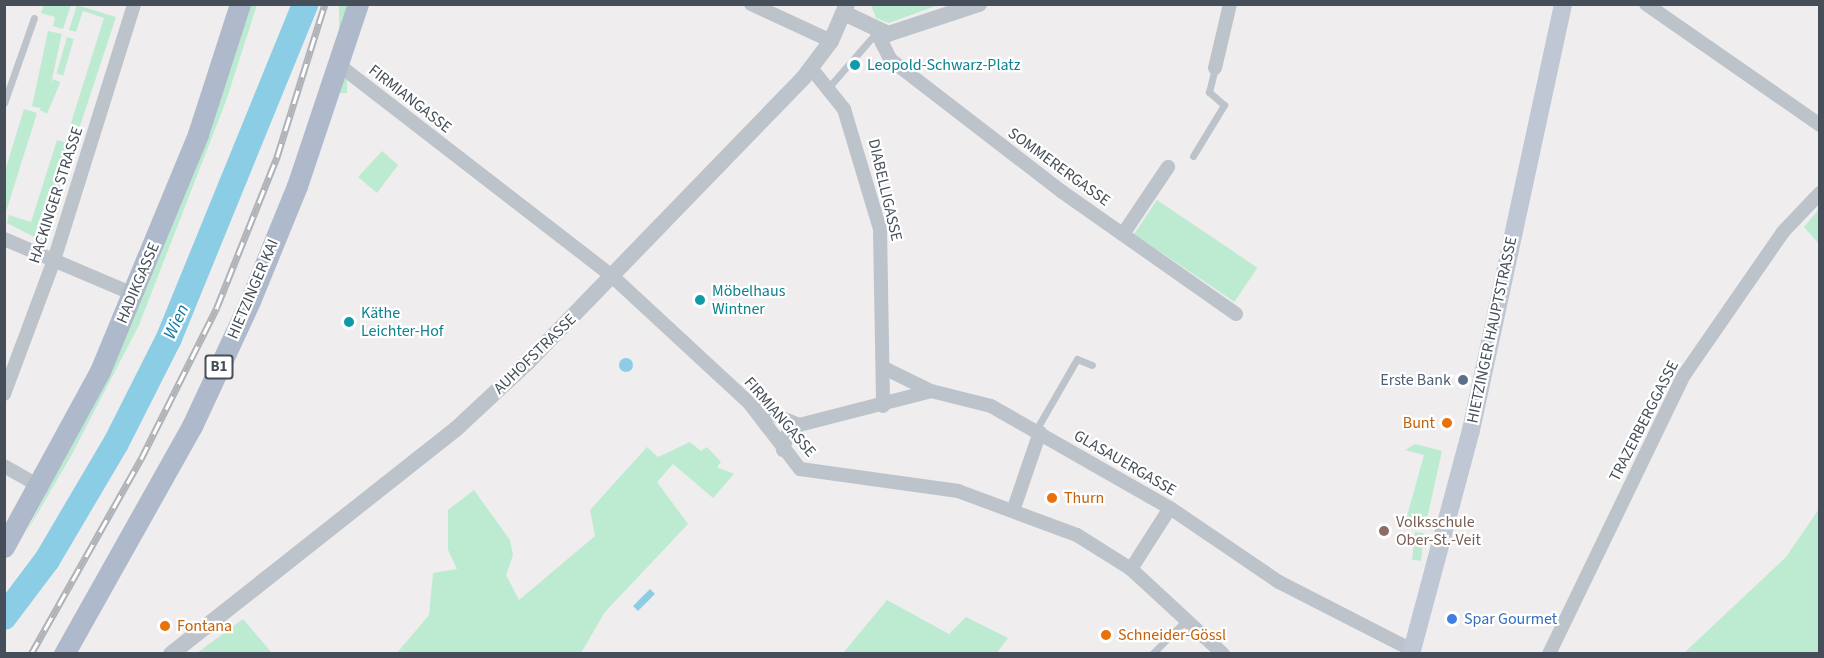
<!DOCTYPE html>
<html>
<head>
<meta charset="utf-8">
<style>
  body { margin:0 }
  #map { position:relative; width:1824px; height:658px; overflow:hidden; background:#efeded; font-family:"Source Sans 3",sans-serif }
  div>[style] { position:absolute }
  .green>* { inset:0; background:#bdebd2; transform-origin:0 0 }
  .water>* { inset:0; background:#8ccde6; transform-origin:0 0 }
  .round { border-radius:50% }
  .river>* { height:26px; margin:-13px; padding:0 13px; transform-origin:13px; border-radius:13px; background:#8ccde6 }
  .service>* { height:7px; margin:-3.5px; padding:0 3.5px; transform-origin:3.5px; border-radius:3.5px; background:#bcc3cb }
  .minor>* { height:14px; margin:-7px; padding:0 7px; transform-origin:7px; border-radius:7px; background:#bcc3cb }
  .tertiary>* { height:16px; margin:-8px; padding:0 8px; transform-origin:8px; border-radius:8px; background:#bcc3cb }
  .secondary>* { height:18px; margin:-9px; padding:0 9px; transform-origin:9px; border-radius:9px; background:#bec7d3 }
  .primary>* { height:21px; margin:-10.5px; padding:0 10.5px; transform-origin:10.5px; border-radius:10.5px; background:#aebacb }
  .rail>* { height:7px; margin-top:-3.5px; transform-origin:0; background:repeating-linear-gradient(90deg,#fff 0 14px,#afb2b7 0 28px); box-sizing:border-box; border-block:2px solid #afb2b7 }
  .dots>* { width:16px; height:16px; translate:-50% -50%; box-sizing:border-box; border:3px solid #fff; border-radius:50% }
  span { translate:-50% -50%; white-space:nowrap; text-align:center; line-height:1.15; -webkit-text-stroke:4.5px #fff; paint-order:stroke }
  .shield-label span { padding:2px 4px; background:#fff; border:2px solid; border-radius:4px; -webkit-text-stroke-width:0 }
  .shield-label { font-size:15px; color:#464f59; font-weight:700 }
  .culture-label { font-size:16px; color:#0d838f }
  .left { translate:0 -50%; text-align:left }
  .street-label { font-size:16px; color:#464f59 }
  .service-label { font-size:16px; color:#4e5e75 }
  .right { translate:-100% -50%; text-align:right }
  .food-label { font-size:16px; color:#c56008 }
  .education-label { font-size:16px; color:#785e54 }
  .shop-label { font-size:16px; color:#366cbe }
  .water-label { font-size:18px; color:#14779e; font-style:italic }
  .frame { position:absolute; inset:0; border:6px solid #464f59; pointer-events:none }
</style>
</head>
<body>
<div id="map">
  <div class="green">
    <div style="clip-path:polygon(44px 5px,71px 5px,63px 29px,53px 26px,55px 17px,41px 13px)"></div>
    <div style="clip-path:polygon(77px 5px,116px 17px,42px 241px,7px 223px,9px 215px,31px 222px,57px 140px,65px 142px,104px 18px,83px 11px,76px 32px,69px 30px)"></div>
    <div style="clip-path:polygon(249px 5px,257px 5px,226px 101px,139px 325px,71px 456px,25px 535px,113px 359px)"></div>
    <div style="left:339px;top:5px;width:8px;height:88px"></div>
    <div style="clip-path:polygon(871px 5px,871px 4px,938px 5px,889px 23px,876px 18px)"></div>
    <div style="left:48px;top:31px;width:14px;height:77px;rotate:12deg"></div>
    <div style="left:67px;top:37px;width:7px;height:38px;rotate:16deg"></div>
    <div style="left:53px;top:79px;width:8px;height:34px;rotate:23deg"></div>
    <div style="clip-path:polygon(24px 109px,37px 113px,5px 215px,5px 171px)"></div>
    <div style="clip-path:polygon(382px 151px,398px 165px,377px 193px,358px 177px)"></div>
    <div style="left:1157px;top:200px;width:121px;height:41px;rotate:34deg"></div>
    <div style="clip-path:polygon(1819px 209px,1819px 244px,1804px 227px)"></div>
    <div style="clip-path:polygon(690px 442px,701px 451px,707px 447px,721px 462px,717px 467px,734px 474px,713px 498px,673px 464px,657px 482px,688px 524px,605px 612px,581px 653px,397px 653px,429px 615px,433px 573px,457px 569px,448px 550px,448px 510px,474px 490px,510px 540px,513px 555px,506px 575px,519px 600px,595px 536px,590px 510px,647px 447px,658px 457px)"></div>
    <div style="clip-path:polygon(1415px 444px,1442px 451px,1425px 528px,1408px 525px,1407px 516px,1424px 455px,1405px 450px)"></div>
    <div style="clip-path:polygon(1819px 509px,1819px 653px,1684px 653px,1786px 557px)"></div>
    <div style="left:1415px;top:532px;width:9px;height:28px;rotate:6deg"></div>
    <div style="clip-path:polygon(887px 600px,949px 634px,966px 617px,1008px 638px,997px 653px,843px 653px)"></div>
    <div style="clip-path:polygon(243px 619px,272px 653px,197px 653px)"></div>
  </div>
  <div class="water">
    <div class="round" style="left:619px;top:358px;width:14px;height:14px"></div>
    <div style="left:650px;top:589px;width:7px;height:24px;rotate:45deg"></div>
  </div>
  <div class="river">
    <div style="left:4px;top:617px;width:71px;rotate:-53deg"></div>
    <div style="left:47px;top:560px;width:136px;rotate:-59.5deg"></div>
    <div style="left:116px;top:443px;width:118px;rotate:-63.2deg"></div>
    <div style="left:169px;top:338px;width:361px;rotate:-67.8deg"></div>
  </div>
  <div class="service">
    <div style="left:828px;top:88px;width:73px;rotate:-48.9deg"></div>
    <div style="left:4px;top:103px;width:90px;rotate:-70.6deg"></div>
    <div style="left:1193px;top:156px;width:60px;rotate:-58.7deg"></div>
    <div style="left:1224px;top:105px;width:20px;rotate:-139deg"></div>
    <div style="left:1209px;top:92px;width:25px;rotate:-76deg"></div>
    <div style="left:1036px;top:430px;width:82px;rotate:-60deg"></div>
    <div style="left:1077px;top:359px;width:16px;rotate:22deg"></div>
    <div style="left:1152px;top:654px;width:48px;rotate:-45deg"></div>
  </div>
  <div class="minor">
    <div style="left:751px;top:4px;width:88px;rotate:24.8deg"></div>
    <div style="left:1646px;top:4px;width:212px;rotate:34.8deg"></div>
    <div style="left:877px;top:33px;width:30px;rotate:63deg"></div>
    <div style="left:891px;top:60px;width:215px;rotate:37.6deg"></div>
    <div style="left:1061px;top:191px;width:214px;rotate:35.1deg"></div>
    <div style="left:339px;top:65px;width:345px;rotate:37.7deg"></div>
    <div style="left:612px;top:276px;width:188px;rotate:42.8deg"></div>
    <div style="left:750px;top:404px;width:82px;rotate:52.4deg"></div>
    <div style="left:800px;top:469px;width:160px;rotate:7.9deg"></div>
    <div style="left:958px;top:491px;width:127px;rotate:20.3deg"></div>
    <div style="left:1077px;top:535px;width:64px;rotate:32.2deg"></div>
    <div style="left:1131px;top:569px;width:125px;rotate:42.7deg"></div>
    <div style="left:811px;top:68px;width:53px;rotate:51.2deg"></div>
    <div style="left:844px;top:109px;width:125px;rotate:73.3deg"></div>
    <div style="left:880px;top:229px;width:177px;rotate:89deg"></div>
    <div style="left:1215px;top:68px;width:66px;rotate:-76.8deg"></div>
    <div style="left:1123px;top:234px;width:81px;rotate:-56.1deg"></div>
    <div style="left:4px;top:239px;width:140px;rotate:23.1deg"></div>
    <div style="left:886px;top:369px;width:50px;rotate:26.1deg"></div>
    <div style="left:4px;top:394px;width:143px;rotate:-69.5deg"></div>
    <div style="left:54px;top:260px;width:268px;rotate:-72.6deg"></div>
    <div style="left:751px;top:405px;width:52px;rotate:22.6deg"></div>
    <div style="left:799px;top:425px;width:136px;rotate:-14.4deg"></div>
    <div style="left:931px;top:391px;width:62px;rotate:14deg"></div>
    <div style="left:991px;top:406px;width:206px;rotate:29.7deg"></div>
    <div style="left:1170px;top:508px;width:132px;rotate:34.2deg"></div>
    <div style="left:1279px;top:582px;width:149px;rotate:27.1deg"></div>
    <div style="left:783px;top:450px;width:18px;rotate:-74deg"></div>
    <div style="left:788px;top:433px;width:14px;rotate:-36deg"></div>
    <div style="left:4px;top:466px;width:43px;rotate:29.6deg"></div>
    <div style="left:1014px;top:508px;width:80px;rotate:-71.1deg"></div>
    <div style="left:1131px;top:569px;width:72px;rotate:-57.4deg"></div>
    <div style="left:1549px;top:654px;width:310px;rotate:-64.2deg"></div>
    <div style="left:1684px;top:375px;width:174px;rotate:-55.3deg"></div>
    <div style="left:1783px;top:232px;width:54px;rotate:-46.5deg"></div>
  </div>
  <div class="tertiary">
    <div style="left:844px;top:13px;width:49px;rotate:25.5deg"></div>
    <div style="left:888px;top:34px;width:96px;rotate:-18.2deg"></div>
    <div style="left:171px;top:654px;width:363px;rotate:-38.3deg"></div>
    <div style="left:456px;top:429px;width:100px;rotate:-43deg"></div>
    <div style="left:529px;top:361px;width:395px;rotate:-45.9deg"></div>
    <div style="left:804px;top:77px;width:45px;rotate:-53.1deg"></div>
    <div style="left:831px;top:41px;width:40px;rotate:-66.6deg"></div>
  </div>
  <div class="secondary">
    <div style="left:1411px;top:654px;width:232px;rotate:-75deg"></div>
    <div style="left:1471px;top:430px;width:436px;rotate:-77.8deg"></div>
  </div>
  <div class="primary">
    <div style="left:4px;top:547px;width:200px;rotate:-61.4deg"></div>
    <div style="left:100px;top:371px;width:256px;rotate:-67.5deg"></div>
    <div style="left:198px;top:134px;width:137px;rotate:-72.1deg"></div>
    <div style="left:64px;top:654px;width:261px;rotate:-60.7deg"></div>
    <div style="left:192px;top:426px;width:138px;rotate:-65.1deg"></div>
    <div style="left:250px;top:301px;width:124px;rotate:-67.8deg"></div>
    <div style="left:297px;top:186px;width:192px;rotate:-71.5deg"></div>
  </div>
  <div class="rail">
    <div style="left:31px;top:654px;width:224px;rotate:-60.6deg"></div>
    <div style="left:141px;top:459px;width:170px;rotate:-63.4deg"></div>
    <div style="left:217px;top:307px;width:162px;rotate:-68.2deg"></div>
    <div style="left:277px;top:157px;width:160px;rotate:-72.6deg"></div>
  </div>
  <div class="dots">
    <div style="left:855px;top:65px;background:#0f9aa8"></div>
    <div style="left:700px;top:300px;background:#0f9aa8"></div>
    <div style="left:349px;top:322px;background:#0f9aa8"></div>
    <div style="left:1463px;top:380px;background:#5c6f8a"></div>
    <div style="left:1447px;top:423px;background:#e8710a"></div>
    <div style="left:1052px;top:498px;background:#e8710a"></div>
    <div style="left:1384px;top:531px;background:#8d6e63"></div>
    <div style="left:1452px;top:619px;background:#3f7fe0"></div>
    <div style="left:165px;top:626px;background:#e8710a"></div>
    <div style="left:1106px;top:635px;background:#e8710a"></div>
  </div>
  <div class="shield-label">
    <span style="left:219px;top:367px">B1</span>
  </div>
  <div class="culture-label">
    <span class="left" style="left:867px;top:65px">Leopold-Schwarz-Platz</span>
    <span class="left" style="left:712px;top:300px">Möbelhaus<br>Wintner</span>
    <span class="left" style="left:361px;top:322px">Käthe<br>Leichter-Hof</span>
  </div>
  <div class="street-label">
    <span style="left:410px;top:99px;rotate:38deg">FIRMIANGASSE</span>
    <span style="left:1059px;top:167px;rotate:36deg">SOMMERERGASSE</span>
    <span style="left:885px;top:190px;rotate:77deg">DIABELLIGASSE</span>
    <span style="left:56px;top:195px;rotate:-72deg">HACKINGER STRASSE</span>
    <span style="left:138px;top:283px;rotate:-67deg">HADIKGASSE</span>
    <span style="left:253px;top:289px;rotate:-67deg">HIETZINGER KAI</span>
    <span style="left:1492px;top:330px;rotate:-78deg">HIETZINGER HAUPTSTRASSE</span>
    <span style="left:535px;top:354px;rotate:-44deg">AUHOFSTRASSE</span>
    <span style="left:780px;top:417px;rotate:49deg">FIRMIANGASSE</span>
    <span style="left:1644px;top:421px;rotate:-63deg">TRAZERBERGGASSE</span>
    <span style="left:1125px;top:463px;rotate:30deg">GLASAUERGASSE</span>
  </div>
  <div class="service-label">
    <span class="right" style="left:1451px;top:380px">Erste Bank</span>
  </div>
  <div class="food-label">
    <span class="right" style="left:1435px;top:423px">Bunt</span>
    <span class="left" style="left:1064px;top:498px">Thurn</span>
    <span class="left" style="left:177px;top:626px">Fontana</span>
    <span class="left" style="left:1118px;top:635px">Schneider-Gössl</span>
  </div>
  <div class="education-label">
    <span class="left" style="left:1396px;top:531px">Volksschule<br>Ober-St.-Veit</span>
  </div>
  <div class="shop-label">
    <span class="left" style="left:1464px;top:619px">Spar Gourmet</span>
  </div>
  <div class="water-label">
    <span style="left:177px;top:322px;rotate:-65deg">Wien</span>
  </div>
  <div class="frame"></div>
</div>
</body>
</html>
